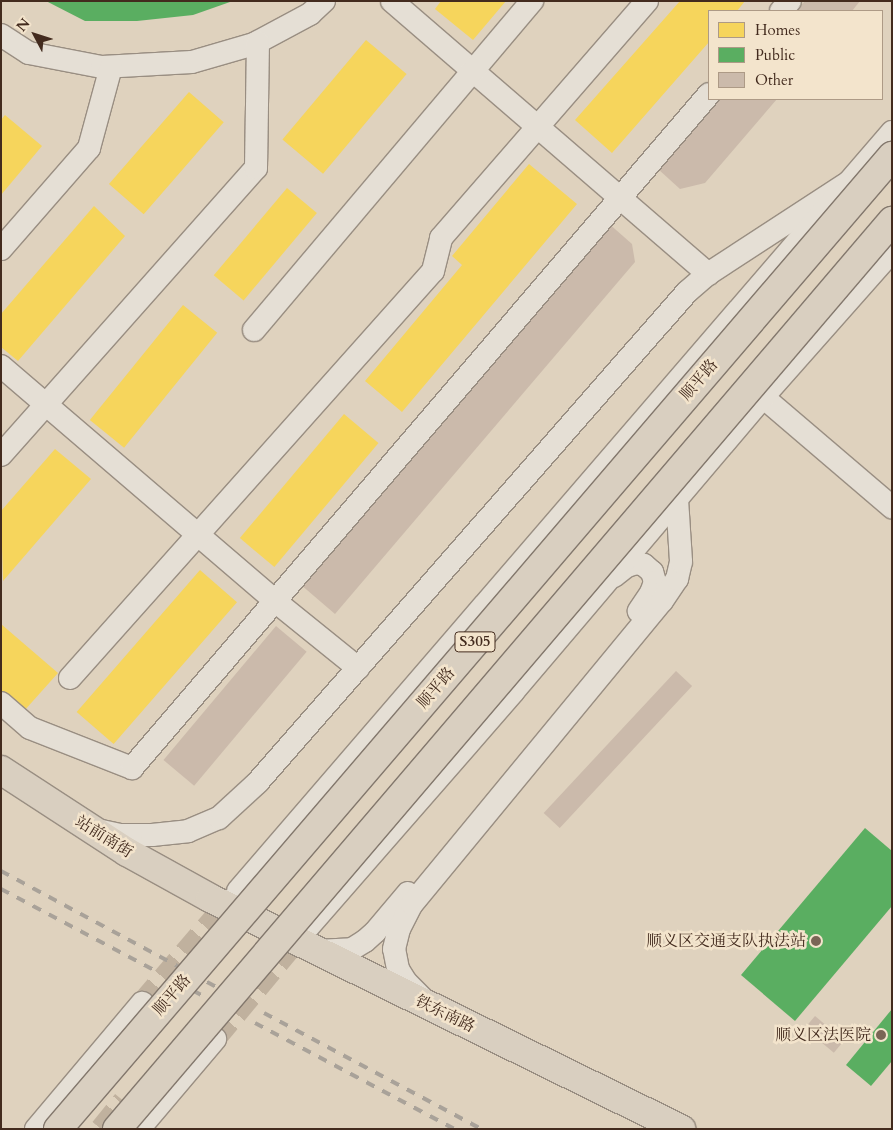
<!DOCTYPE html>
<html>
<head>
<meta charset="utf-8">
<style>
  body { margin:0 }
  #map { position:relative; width:893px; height:1130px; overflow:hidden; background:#dfd2be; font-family:Cardo,"Noto Serif SC",serif }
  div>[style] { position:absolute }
  .homes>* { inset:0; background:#f6d55c; transform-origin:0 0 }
  .public>* { inset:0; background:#5aae61 }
  .building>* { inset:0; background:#cbbaab; transform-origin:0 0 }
  .minor-tunnel>* { height:22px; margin-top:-11px; transform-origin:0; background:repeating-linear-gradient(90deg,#c0b19e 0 22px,transparent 0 33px) }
  .roads { filter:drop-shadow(1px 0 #998e82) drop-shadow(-1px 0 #998e82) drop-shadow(0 1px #998e82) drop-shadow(0 -1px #998e82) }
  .minor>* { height:22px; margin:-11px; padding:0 11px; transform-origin:11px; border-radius:11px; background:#e5dfd5 }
  .major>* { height:28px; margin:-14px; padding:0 14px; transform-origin:14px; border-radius:14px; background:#d9cfc0 }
  .rail>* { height:4px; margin-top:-2px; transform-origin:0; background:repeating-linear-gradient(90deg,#a9a299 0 9px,transparent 0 18px) }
  .bridges { filter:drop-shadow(1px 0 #83786d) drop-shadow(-1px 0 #83786d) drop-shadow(0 1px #83786d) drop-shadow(0 -1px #83786d) }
  .major-bridge>* { height:28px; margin:-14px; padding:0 14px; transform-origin:14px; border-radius:14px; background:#d9cfc0 }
  .dots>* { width:14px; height:14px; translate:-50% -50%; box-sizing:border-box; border:2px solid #f3e4cc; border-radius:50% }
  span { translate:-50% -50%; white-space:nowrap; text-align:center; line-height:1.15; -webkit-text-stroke:5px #f3e4cc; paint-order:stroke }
  .shield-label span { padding:1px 4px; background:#f3e4cc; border:1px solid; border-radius:4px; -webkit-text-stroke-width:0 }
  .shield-label { font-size:15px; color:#432b1e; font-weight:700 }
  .street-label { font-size:16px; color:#432b1e }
  .poi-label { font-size:16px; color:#432b1e }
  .right { translate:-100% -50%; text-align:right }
  .frame { position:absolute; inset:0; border:2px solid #432b1e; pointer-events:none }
  .legend { position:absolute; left:708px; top:10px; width:175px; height:90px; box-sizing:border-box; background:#f3e4cc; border:1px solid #ad9a86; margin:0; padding:6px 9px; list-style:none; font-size:15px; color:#432b1e }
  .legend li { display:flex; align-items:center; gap:10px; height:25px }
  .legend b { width:25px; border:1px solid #ad9a86 }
  .north { position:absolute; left:10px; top:10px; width:50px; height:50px; -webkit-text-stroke:4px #f3e4cc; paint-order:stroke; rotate:310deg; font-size:14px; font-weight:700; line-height:20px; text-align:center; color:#432b1e }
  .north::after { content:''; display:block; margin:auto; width:18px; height:22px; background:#432b1e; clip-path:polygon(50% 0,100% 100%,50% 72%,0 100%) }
</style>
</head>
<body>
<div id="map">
  <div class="homes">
    <div style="clip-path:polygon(441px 1px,506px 1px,473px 40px,435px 9px)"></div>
    <div style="clip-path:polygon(680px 1px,745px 1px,737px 11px,709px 11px,709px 42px,612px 153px,575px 120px)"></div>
    <div style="left:366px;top:40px;width:53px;height:130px;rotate:40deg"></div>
    <div style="left:189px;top:92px;width:46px;height:122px;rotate:41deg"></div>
    <div style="clip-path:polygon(5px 115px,42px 146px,1px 195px,1px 120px)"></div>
    <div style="clip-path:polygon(529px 164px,577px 204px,402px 412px,365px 381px,462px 265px,452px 256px)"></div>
    <div style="left:287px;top:188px;width:39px;height:114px;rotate:40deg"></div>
    <div style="clip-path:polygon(94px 206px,125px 236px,18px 361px,1px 347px,1px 314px)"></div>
    <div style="left:183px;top:305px;width:44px;height:148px;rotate:39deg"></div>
    <div style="left:344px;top:414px;width:45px;height:162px;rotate:40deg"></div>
    <div style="clip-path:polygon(55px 449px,91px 479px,3px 581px,1px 511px)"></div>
    <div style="left:200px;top:570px;width:49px;height:188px;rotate:41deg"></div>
    <div style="clip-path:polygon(1px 624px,58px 673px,24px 711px,1px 692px)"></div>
  </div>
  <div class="public">
    <div style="clip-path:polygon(46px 1px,230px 1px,230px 2px,193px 15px,137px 21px,85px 21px)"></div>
    <div style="clip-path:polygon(865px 828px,892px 851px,892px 906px,795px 1021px,741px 975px)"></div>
    <div style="clip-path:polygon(892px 1009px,892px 1061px,871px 1086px,846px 1065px)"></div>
  </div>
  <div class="building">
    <div style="clip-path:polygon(805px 1px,860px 1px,852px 11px,796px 11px)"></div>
    <div style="clip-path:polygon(720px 99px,777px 99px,705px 183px,680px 189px,658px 169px)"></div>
    <div style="clip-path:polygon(607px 222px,632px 244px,635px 262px,335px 614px,300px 584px)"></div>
    <div style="left:276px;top:626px;width:40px;height:175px;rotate:40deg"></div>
    <div style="left:676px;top:671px;width:22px;height:194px;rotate:43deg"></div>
    <div style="left:815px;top:1016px;width:38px;height:16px;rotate:40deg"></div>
  </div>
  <div class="minor-tunnel">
    <div style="left:142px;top:1003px;width:145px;rotate:-49.5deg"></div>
    <div style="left:215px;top:1039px;width:138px;rotate:-50.3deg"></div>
    <div style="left:101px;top:1129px;width:36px;rotate:-51deg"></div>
  </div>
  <div class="roads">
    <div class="minor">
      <div style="left:392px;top:1px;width:418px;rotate:40.8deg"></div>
      <div style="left:781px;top:11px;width:13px;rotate:-48deg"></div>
      <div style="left:1px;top:35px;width:33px;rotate:33deg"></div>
      <div style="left:29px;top:53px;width:74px;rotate:10.9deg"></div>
      <div style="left:102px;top:67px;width:90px;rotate:-3.2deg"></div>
      <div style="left:192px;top:62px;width:65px;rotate:-16.2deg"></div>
      <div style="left:254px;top:44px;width:64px;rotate:-28.2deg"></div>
      <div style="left:310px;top:14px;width:19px;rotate:-43deg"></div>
      <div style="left:1px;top:249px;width:134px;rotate:-48.9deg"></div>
      <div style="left:89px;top:148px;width:84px;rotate:-74.8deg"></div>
      <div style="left:254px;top:330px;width:431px;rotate:-49.8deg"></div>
      <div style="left:1px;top:366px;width:361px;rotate:40.6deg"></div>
      <div style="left:275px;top:601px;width:107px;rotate:38.9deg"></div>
      <div style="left:763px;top:397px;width:170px;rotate:40.5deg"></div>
      <div style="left:1px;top:455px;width:384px;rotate:-48.4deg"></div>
      <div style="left:256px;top:168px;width:126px;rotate:-89.1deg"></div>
      <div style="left:614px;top:576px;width:16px;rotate:-38deg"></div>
      <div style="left:627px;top:566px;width:10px;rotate:-17deg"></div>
      <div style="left:637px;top:563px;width:7px;rotate:16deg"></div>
      <div style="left:644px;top:565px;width:11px;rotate:41deg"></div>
      <div style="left:652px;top:572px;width:10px;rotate:73deg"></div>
      <div style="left:655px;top:582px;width:12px;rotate:110deg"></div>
      <div style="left:651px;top:593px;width:22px;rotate:124deg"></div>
      <div style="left:70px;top:678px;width:545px;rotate:-48.27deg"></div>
      <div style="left:433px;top:271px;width:34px;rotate:-76deg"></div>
      <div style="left:441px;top:238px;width:314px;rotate:-49deg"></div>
      <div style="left:1px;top:703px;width:38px;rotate:41deg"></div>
      <div style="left:30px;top:728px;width:110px;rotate:21.4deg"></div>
      <div style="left:132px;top:768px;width:887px;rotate:-49.43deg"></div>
      <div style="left:97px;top:830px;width:25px;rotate:12deg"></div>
      <div style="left:121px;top:835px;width:31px"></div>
      <div style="left:152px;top:835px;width:36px;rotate:-6deg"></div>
      <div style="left:188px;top:831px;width:34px;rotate:-23deg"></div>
      <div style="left:219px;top:818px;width:52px;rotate:-42.6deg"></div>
      <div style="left:257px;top:783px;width:653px;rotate:-48.79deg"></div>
      <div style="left:687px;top:292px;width:28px;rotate:-41deg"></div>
      <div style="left:708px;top:274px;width:168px;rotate:-33.1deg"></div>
      <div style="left:238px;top:891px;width:1002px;rotate:-49.25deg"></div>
      <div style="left:303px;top:933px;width:320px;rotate:-48.9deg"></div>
      <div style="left:513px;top:692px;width:387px;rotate:-49.7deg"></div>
      <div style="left:763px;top:397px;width:195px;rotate:-48.5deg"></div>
      <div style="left:316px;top:951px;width:36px;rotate:-3deg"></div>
      <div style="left:352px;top:949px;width:15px;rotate:-32deg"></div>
      <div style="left:365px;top:941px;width:13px;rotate:-42deg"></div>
      <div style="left:375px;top:932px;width:51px;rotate:-49.8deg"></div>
      <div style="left:423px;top:999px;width:24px;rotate:-135deg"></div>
      <div style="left:406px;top:982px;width:15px;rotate:-122deg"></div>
      <div style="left:398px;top:969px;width:20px;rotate:-101deg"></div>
      <div style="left:394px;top:949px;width:21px;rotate:-76deg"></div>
      <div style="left:399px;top:929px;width:28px;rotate:-63deg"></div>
      <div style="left:412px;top:904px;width:393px;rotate:-50.5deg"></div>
      <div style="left:662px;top:601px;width:27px;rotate:-56deg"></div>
      <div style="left:677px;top:579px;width:18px;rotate:-77deg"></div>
      <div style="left:681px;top:561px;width:62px;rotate:-93.7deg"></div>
      <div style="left:36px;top:1129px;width:165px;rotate:-49.9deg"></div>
      <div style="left:139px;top:1129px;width:118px;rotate:-49.8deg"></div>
    </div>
    <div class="major">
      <div style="left:1px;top:770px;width:150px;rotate:33.1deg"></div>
      <div style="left:127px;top:852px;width:95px;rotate:29deg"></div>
      <div style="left:210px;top:898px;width:525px;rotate:26.13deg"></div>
    </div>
  </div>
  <div class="rail">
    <div style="left:1px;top:871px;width:272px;rotate:28.3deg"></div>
    <div style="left:1px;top:889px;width:173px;rotate:27.9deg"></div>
    <div style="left:177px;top:982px;width:61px;rotate:28.2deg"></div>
    <div style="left:264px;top:1013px;width:246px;rotate:28.1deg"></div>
    <div style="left:255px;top:1023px;width:225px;rotate:28deg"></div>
  </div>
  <div class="bridges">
    <div class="major-bridge">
      <div style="left:58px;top:1129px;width:1282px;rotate:-49.4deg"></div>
      <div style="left:117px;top:1129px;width:1194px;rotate:-49.52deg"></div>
    </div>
  </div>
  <div class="dots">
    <div style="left:816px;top:941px;background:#7a6556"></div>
    <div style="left:881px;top:1035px;background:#7a6556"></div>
  </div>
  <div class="shield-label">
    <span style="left:475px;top:642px">S305</span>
  </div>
  <div class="street-label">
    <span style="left:699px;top:380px;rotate:-49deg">顺平路</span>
    <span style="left:436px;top:688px;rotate:-49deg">顺平路</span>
    <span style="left:104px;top:837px;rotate:32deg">站前南街</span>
    <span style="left:172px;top:995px;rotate:-49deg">顺平路</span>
    <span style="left:445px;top:1014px;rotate:26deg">铁东南路</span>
  </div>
  <div class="poi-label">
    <span class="right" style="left:806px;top:941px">顺义区交通支队执法站</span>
    <span class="right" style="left:871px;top:1035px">顺义区法医院</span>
  </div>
  <div class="frame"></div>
  <ul class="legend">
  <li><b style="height:14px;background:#f6d55c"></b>Homes</li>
  <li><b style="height:14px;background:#5aae61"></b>Public</li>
  <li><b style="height:14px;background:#cbbaab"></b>Other</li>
  </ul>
  <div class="north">N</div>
</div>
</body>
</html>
